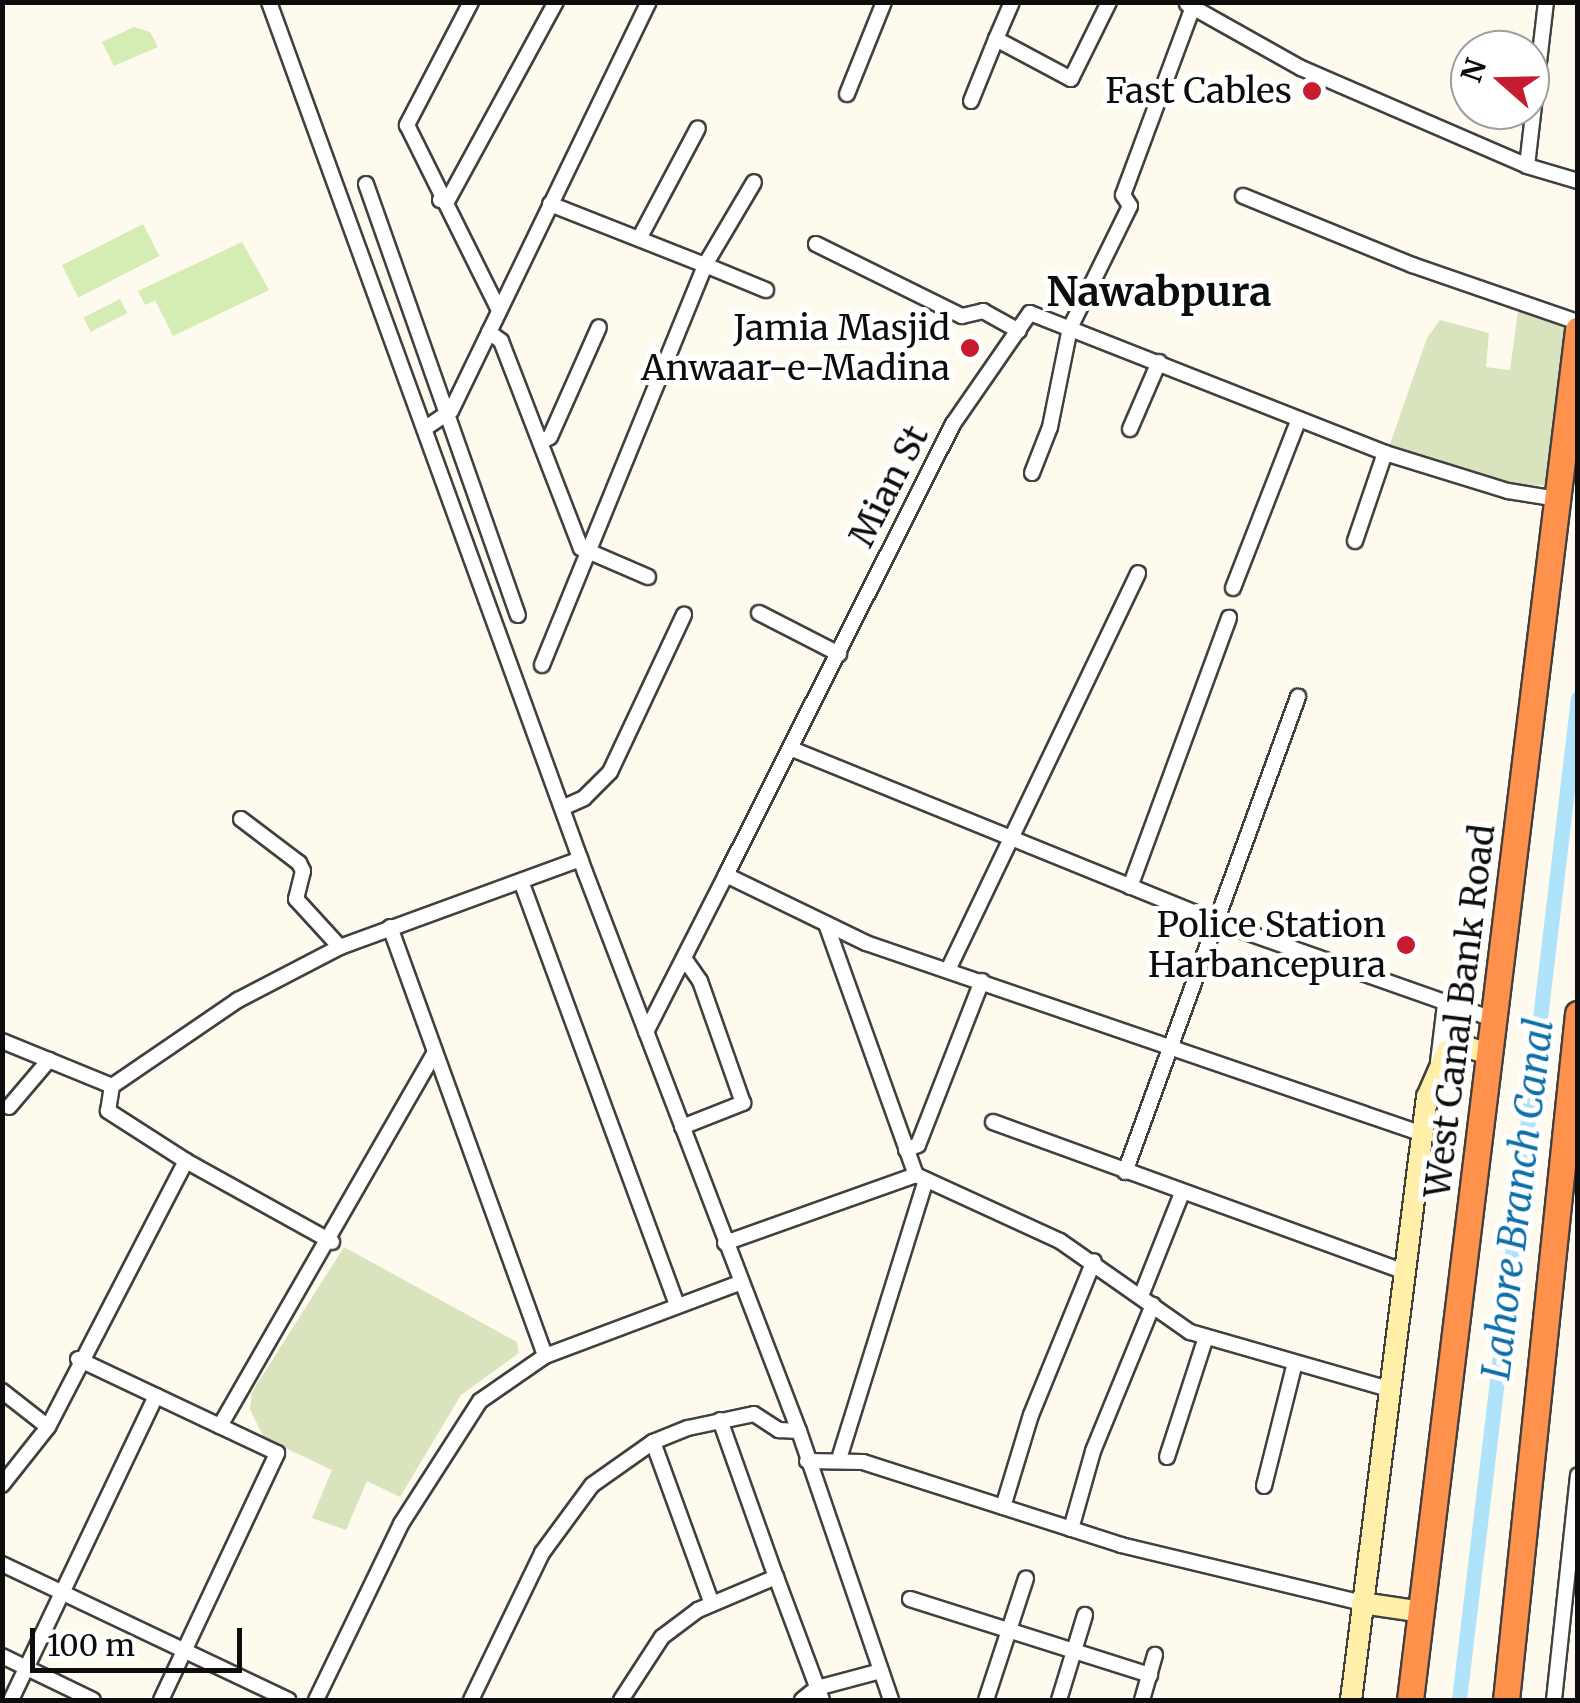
<!DOCTYPE html>
<html>
<head>
<meta charset="utf-8">
<style>
  body { margin:0 }
  #map { position:relative; width:1580px; height:1703px; overflow:hidden; background:#fffaee; font-family:Merriweather,serif }
  div>[style] { position:absolute }
  .green>* { inset:0; background:#d5ecb4; transform-origin:0 0 }
  .cemetery>* { inset:0; background:#d9e3bd }
  .canal>* { height:15px; margin:-7.5px; padding:0 7.5px; transform-origin:7.5px; border-radius:7.5px; background:#aee3fa }
  .roads { filter:drop-shadow(2px 0 #404040) drop-shadow(-2px 0 #404040) drop-shadow(0 2px #404040) drop-shadow(0 -2px #404040) }
  .street>* { height:14px; margin:-7px; padding:0 7px; transform-origin:7px; border-radius:7px; background:#fff }
  .secondary>* { height:20px; margin:-10px; padding:0 10px; transform-origin:10px; border-radius:10px; background:#ffefa9 }
  .highway>* { height:25px; margin:-12.5px; padding:0 12.5px; transform-origin:12.5px; border-radius:12.5px; background:#fe914c }
  .dots>* { width:28px; height:28px; translate:-50% -50%; box-sizing:border-box; border:5px solid #fff; border-radius:50% }
  span { translate:-50% -50%; white-space:nowrap; text-align:center; line-height:1.15; -webkit-text-stroke:10px #fff; paint-order:stroke }
  .poi-label { font-size:35px; color:#0d0d0d }
  .right { translate:-100% -50%; text-align:right }
  .street-label { font-size:35px; color:#0d0d0d }
  .water-label { font-size:38px; color:#0e6fa8; font-style:italic }
  .quarter-label { font-size:40px; color:#0d0d0d; font-weight:700 }
  .frame { position:absolute; inset:0; border:5px solid #0d0d0d; pointer-events:none }
  .north { position:absolute; left:1450px; top:30px; width:100px; height:100px; box-sizing:border-box; background:#fff; border:2px solid #9e9e9e; border-radius:50%; rotate:290deg; font-size:28px; font-weight:700; line-height:40px; text-align:center; color:#0d0d0d }
  .north::after { content:''; display:block; margin:auto; width:35px; height:45px; background:#c71b2f; clip-path:polygon(50% 0,100% 100%,50% 72%,0 100%) }
  .scale { position:absolute; left:30px; top:1628px; width:212px; height:45px; box-sizing:border-box; border:5px solid #0d0d0d; border-top:0; padding-left:12px; font-size:30px; line-height:35px; white-space:nowrap; color:#0d0d0d; -webkit-text-stroke:8px #fff; paint-order:stroke }
</style>
</head>
<body>
<div id="map">
  <div class="green">
    <div style="clip-path:polygon(134px 27px,150px 32px,158px 47px,114px 66px,102px 42px)"></div>
    <div style="left:143px;top:224px;width:36px;height:91px;rotate:63deg"></div>
    <div style="clip-path:polygon(242px 242px,269px 290px,173px 336px,155px 300px,145px 305px,138px 291px)"></div>
    <div style="left:120px;top:299px;width:16px;height:41px;rotate:63deg"></div>
  </div>
  <div class="cemetery">
    <div style="clip-path:polygon(1518px 311px,1565px 328px,1549px 485px,1508px 486px,1389px 447px,1427px 338px,1440px 320px,1489px 333px,1486px 367px,1510px 370px)"></div>
    <div style="clip-path:polygon(344px 1247px,517px 1342px,519px 1353px,461px 1395px,400px 1497px,367px 1481px,346px 1530px,312px 1518px,332px 1470px,264px 1438px,250px 1409px,252px 1392px)"></div>
  </div>
  <div class="canal">
    <div style="left:1459px;top:1700px;width:1009px;rotate:-83.23deg"></div>
  </div>
  <div class="roads">
    <div class="street">
      <div style="left:269px;top:2px;width:926px;rotate:70.04deg"></div>
      <div style="left:585px;top:872px;width:599px;rotate:69.05deg"></div>
      <div style="left:799px;top:1431px;width:284px;rotate:71.1deg"></div>
      <div style="left:471px;top:2px;width:139px;rotate:117.5deg"></div>
      <div style="left:407px;top:125px;width:207px;rotate:63.6deg"></div>
      <div style="left:1187px;top:4px;width:131px;rotate:29.3deg"></div>
      <div style="left:1301px;top:68px;width:246px;rotate:23.4deg"></div>
      <div style="left:1527px;top:166px;width:53px;rotate:16.4deg"></div>
      <div style="left:996px;top:39px;width:40px;rotate:-66.6deg"></div>
      <div style="left:847px;top:94px;width:99px;rotate:-68.1deg"></div>
      <div style="left:971px;top:101px;width:67px;rotate:-68deg"></div>
      <div style="left:996px;top:39px;width:85px;rotate:28.1deg"></div>
      <div style="left:1071px;top:79px;width:86px;rotate:-63.7deg"></div>
      <div style="left:1527px;top:166px;width:165px;rotate:-83.4deg"></div>
      <div style="left:366px;top:184px;width:457px;rotate:70.6deg"></div>
      <div style="left:1243px;top:196px;width:183px;rotate:22.2deg"></div>
      <div style="left:1412px;top:265px;width:176px;rotate:19deg"></div>
      <div style="left:440px;top:200px;width:9px;rotate:-13deg"></div>
      <div style="left:449px;top:198px;width:223px;rotate:-61.4deg"></div>
      <div style="left:550px;top:204px;width:167px;rotate:21.5deg"></div>
      <div style="left:705px;top:265px;width:96px;rotate:-59.4deg"></div>
      <div style="left:640px;top:237px;width:123px;rotate:-62deg"></div>
      <div style="left:816px;top:244px;width:163px;rotate:26.3deg"></div>
      <div style="left:962px;top:316px;width:22px;rotate:-13deg"></div>
      <div style="left:983px;top:311px;width:41px;rotate:29.1deg"></div>
      <div style="left:489px;top:332px;width:15px;rotate:37deg"></div>
      <div style="left:501px;top:341px;width:222px;rotate:68.9deg"></div>
      <div style="left:581px;top:548px;width:73px;rotate:23.4deg"></div>
      <div style="left:427px;top:427px;width:29px;rotate:-34deg"></div>
      <div style="left:451px;top:411px;width:454px;rotate:-64.2deg"></div>
      <div style="left:1130px;top:429px;width:73px;rotate:-66.6deg"></div>
      <div style="left:541px;top:442px;width:10px;rotate:-29deg"></div>
      <div style="left:550px;top:437px;width:120px;rotate:-66deg"></div>
      <div style="left:1032px;top:473px;width:49px;rotate:-68.6deg"></div>
      <div style="left:1050px;top:427px;width:101px;rotate:-78.6deg"></div>
      <div style="left:1070px;top:328px;width:136px;rotate:-63.8deg"></div>
      <div style="left:1130px;top:206px;width:13px;rotate:-122deg"></div>
      <div style="left:1123px;top:195px;width:201px;rotate:-69.6deg"></div>
      <div style="left:1355px;top:541px;width:93px;rotate:-71.2deg"></div>
      <div style="left:1233px;top:588px;width:179px;rotate:-68.7deg"></div>
      <div style="left:759px;top:613px;width:90px;rotate:27.1deg"></div>
      <div style="left:542px;top:665px;width:432px;rotate:-67.8deg"></div>
      <div style="left:705px;top:265px;width:66px;rotate:22.3deg"></div>
      <div style="left:792px;top:749px;width:462px;rotate:22.1deg"></div>
      <div style="left:1220px;top:923px;width:293px;rotate:19.4deg"></div>
      <div style="left:562px;top:808px;width:24px;rotate:-24deg"></div>
      <div style="left:584px;top:798px;width:37px;rotate:-45deg"></div>
      <div style="left:610px;top:772px;width:174px;rotate:-64.8deg"></div>
      <div style="left:241px;top:819px;width:73px;rotate:37.2deg"></div>
      <div style="left:299px;top:863px;width:9px;rotate:63deg"></div>
      <div style="left:303px;top:871px;width:29px;rotate:104deg"></div>
      <div style="left:296px;top:899px;width:65px;rotate:47.5deg"></div>
      <div style="left:726px;top:875px;width:505px;rotate:-63.28deg"></div>
      <div style="left:953px;top:424px;width:135px;rotate:-55.3deg"></div>
      <div style="left:1030px;top:313px;width:382px;rotate:21.5deg"></div>
      <div style="left:1385px;top:453px;width:129px;rotate:17.2deg"></div>
      <div style="left:1508px;top:491px;width:51px;rotate:9.1deg"></div>
      <div style="left:521px;top:881px;width:452px;rotate:69.8deg"></div>
      <div style="left:1130px;top:887px;width:287px;rotate:-69.8deg"></div>
      <div style="left:826px;top:924px;width:267px;rotate:70.3deg"></div>
      <div style="left:390px;top:927px;width:456px;rotate:70.1deg"></div>
      <div style="left:948px;top:970px;width:440px;rotate:-64.4deg"></div>
      <div style="left:646px;top:1032px;width:176px;rotate:-63deg"></div>
      <div style="left:726px;top:875px;width:156px;rotate:25.9deg"></div>
      <div style="left:866px;top:943px;width:586px;rotate:18.93deg"></div>
      <div style="left:2px;top:1041px;width:119px;rotate:22.2deg"></div>
      <div style="left:1438px;top:1062px;width:58px;rotate:-83.1deg"></div>
      <div style="left:9px;top:1107px;width:62px;rotate:-49.6deg"></div>
      <div style="left:993px;top:1122px;width:436px;rotate:20deg"></div>
      <div style="left:682px;top:1127px;width:66px;rotate:-21.5deg"></div>
      <div style="left:743px;top:1103px;width:129px;rotate:-109.4deg"></div>
      <div style="left:700px;top:981px;width:28px;rotate:-125deg"></div>
      <div style="left:906px;top:1150px;width:13px;rotate:-23deg"></div>
      <div style="left:918px;top:1145px;width:176px;rotate:-68.7deg"></div>
      <div style="left:186px;top:1161px;width:167px;rotate:29deg"></div>
      <div style="left:1125px;top:1172px;width:506px;rotate:-69.99deg"></div>
      <div style="left:725px;top:1243px;width:203px;rotate:-19.6deg"></div>
      <div style="left:916px;top:1175px;width:158px;rotate:24.6deg"></div>
      <div style="left:1060px;top:1241px;width:159px;rotate:35deg"></div>
      <div style="left:1190px;top:1332px;width:207px;rotate:16deg"></div>
      <div style="left:1141px;top:1296px;width:111px;rotate:-68.3deg"></div>
      <div style="left:78px;top:1359px;width:157px;rotate:25.3deg"></div>
      <div style="left:2px;top:1391px;width:58px;rotate:38deg"></div>
      <div style="left:720px;top:1420px;width:167px;rotate:70.4deg"></div>
      <div style="left:653px;top:1442px;width:172px;rotate:70deg"></div>
      <div style="left:1167px;top:1457px;width:126px;rotate:-72deg"></div>
      <div style="left:839px;top:1459px;width:292px;rotate:-72.7deg"></div>
      <div style="left:807px;top:1461px;width:56px;rotate:1deg"></div>
      <div style="left:863px;top:1462px;width:271px;rotate:17.8deg"></div>
      <div style="left:1121px;top:1545px;width:248px;rotate:13.5deg"></div>
      <div style="left:2px;top:1485px;width:74px;rotate:-51.6deg"></div>
      <div style="left:48px;top:1427px;width:300px;rotate:-62.6deg"></div>
      <div style="left:186px;top:1161px;width:93px;rotate:-147.3deg"></div>
      <div style="left:108px;top:1111px;width:25px;rotate:-81deg"></div>
      <div style="left:112px;top:1086px;width:153px;rotate:-34.3deg"></div>
      <div style="left:238px;top:1000px;width:115px;rotate:-27.5deg"></div>
      <div style="left:340px;top:947px;width:256px;rotate:-20.1deg"></div>
      <div style="left:1264px;top:1486px;width:127px;rotate:-75.9deg"></div>
      <div style="left:1003px;top:1507px;width:96px;rotate:-73.1deg"></div>
      <div style="left:1031px;top:1415px;width:166px;rotate:-67.8deg"></div>
      <div style="left:1071px;top:1529px;width:81px;rotate:-74.2deg"></div>
      <div style="left:1093px;top:1451px;width:158px;rotate:-67.7deg"></div>
      <div style="left:2px;top:1564px;width:317px;rotate:25.4deg"></div>
      <div style="left:910px;top:1599px;width:252px;rotate:17.6deg"></div>
      <div style="left:2px;top:1656px;width:101px;rotate:25.8deg"></div>
      <div style="left:11px;top:1700px;width:337px;rotate:-64.5deg"></div>
      <div style="left:161px;top:1700px;width:273px;rotate:-64.8deg"></div>
      <div style="left:277px;top:1453px;width:63px;rotate:-154.7deg"></div>
      <div style="left:220px;top:1426px;width:431px;rotate:-60.1deg"></div>
      <div style="left:316px;top:1700px;width:195px;rotate:-64.2deg"></div>
      <div style="left:401px;top:1524px;width:146px;rotate:-57.3deg"></div>
      <div style="left:480px;top:1401px;width:79px;rotate:-34.7deg"></div>
      <div style="left:545px;top:1356px;width:207px;rotate:-20.6deg"></div>
      <div style="left:471px;top:1700px;width:163px;rotate:-64.2deg"></div>
      <div style="left:542px;top:1553px;width:84px;rotate:-53.7deg"></div>
      <div style="left:592px;top:1485px;width:75px;rotate:-35.2deg"></div>
      <div style="left:653px;top:1442px;width:38px;rotate:-22deg"></div>
      <div style="left:688px;top:1428px;width:67px;rotate:-12deg"></div>
      <div style="left:754px;top:1414px;width:30px;rotate:33deg"></div>
      <div style="left:779px;top:1430px;width:20px;rotate:3deg"></div>
      <div style="left:621px;top:1700px;width:75px;rotate:-56.9deg"></div>
      <div style="left:662px;top:1637px;width:45px;rotate:-36.9deg"></div>
      <div style="left:698px;top:1610px;width:85px;rotate:-22.9deg"></div>
      <div style="left:776px;top:1577px;width:131px;rotate:69.5deg"></div>
      <div style="left:802px;top:1700px;width:19px;rotate:-39deg"></div>
      <div style="left:817px;top:1688px;width:66px;rotate:-14.9deg"></div>
      <div style="left:986px;top:1700px;width:128px;rotate:-71.8deg"></div>
      <div style="left:1059px;top:1700px;width:89px;rotate:-73deg"></div>
      <div style="left:1142px;top:1700px;width:47px;rotate:-73.9deg"></div>
      <div style="left:1554px;top:1700px;width:226px;rotate:-83.9deg"></div>
    </div>
    <div class="secondary">
      <div style="left:1362px;top:1603px;width:62px;rotate:8.4deg"></div>
      <div style="left:1351px;top:1700px;width:608px;rotate:-82.82deg"></div>
      <div style="left:1427px;top:1097px;width:50px;rotate:-66.5deg"></div>
      <div style="left:1447px;top:1051px;width:18px;rotate:-16deg"></div>
      <div style="left:1464px;top:1046px;width:28px;rotate:18deg"></div>
    </div>
    <div class="highway">
      <div style="left:1410px;top:1700px;width:1381px;rotate:-83.01deg"></div>
      <div style="left:1506px;top:1700px;width:690px;rotate:-84.01deg"></div>
    </div>
  </div>
  <div class="dots">
    <div style="left:1312px;top:91px;background:#c71b2f"></div>
    <div style="left:970px;top:348px;background:#c71b2f"></div>
    <div style="left:1406px;top:945px;background:#c71b2f"></div>
  </div>
  <div class="poi-label">
    <span class="right" style="left:1292px;top:91px">Fast Cables</span>
    <span class="right" style="left:950px;top:348px">Jamia Masjid<br>Anwaar-e-Madina</span>
    <span class="right" style="left:1386px;top:945px">Police Station<br>Harbancepura</span>
  </div>
  <div class="street-label">
    <span style="left:889px;top:486px;rotate:-63deg">Mian St</span>
    <span style="left:1460px;top:1011px;rotate:-83deg">West Canal Bank Road</span>
  </div>
  <div class="water-label">
    <span style="left:1518px;top:1199px;rotate:-83deg">Lahore Branch Canal</span>
  </div>
  <div class="quarter-label">
    <span style="left:1159px;top:292px">Nawabpura</span>
  </div>
  <div class="frame"></div>
  <div class="north">N</div>
  <div class="scale">100 m</div>
</div>
</body>
</html>
